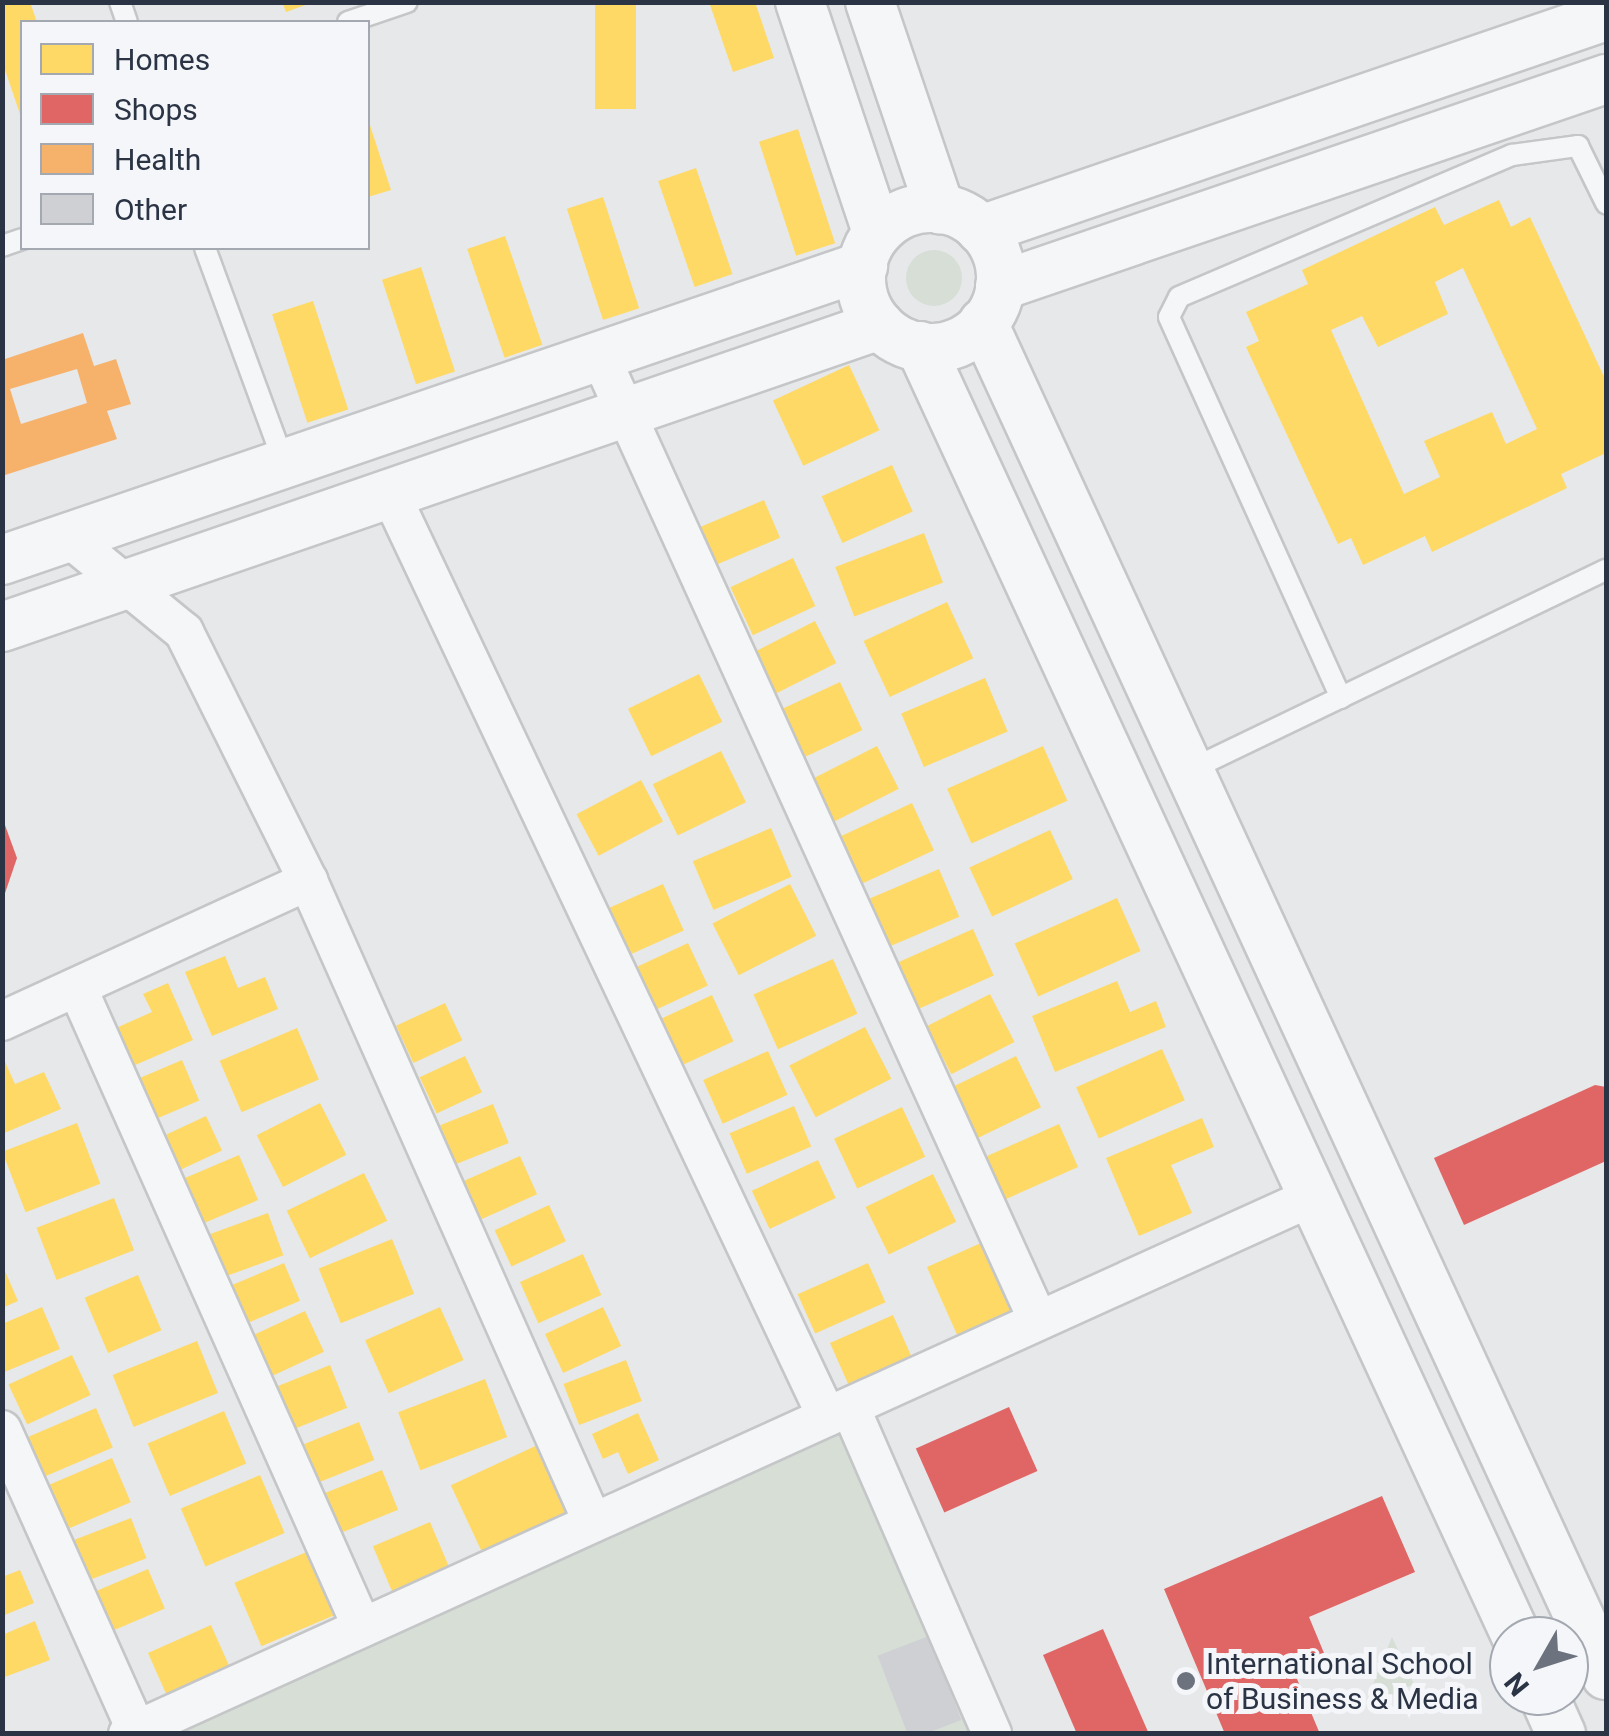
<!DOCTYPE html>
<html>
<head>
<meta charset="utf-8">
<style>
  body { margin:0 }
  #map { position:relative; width:1609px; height:1736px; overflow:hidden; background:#e6e8ea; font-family:Roboto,sans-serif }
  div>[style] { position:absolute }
  .green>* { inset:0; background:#d6ded6 }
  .round { border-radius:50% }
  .homes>* { inset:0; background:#ffd966; transform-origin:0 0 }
  .shops>* { inset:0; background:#e06666; transform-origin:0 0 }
  .health>* { inset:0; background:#f6b26b }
  .building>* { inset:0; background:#ced0d3; transform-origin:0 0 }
  .roads { filter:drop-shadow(2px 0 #c4c6c8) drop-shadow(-2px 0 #c4c6c8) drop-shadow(0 2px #c4c6c8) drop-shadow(0 -2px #c4c6c8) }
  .service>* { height:20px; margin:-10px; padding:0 10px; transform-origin:10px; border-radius:10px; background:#f5f6f7 }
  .minor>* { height:38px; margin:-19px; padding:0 19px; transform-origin:19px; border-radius:19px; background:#f5f6f7 }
  .tertiary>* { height:48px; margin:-24px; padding:0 24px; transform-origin:24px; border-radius:24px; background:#f5f6f7 }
  .tertiary>.ring { margin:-24px; padding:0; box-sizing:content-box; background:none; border:48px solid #f5f6f7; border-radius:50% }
  .dots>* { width:28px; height:28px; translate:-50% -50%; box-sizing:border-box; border:5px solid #f4f6f9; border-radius:50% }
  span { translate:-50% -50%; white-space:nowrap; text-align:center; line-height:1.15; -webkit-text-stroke:10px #f4f6f9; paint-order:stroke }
  .poi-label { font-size:30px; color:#2b3445 }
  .left { translate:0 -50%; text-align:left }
  .frame { position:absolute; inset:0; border:5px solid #2b3445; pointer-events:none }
  .legend { position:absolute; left:20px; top:20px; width:350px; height:230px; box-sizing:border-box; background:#f4f6f9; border:2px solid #a4a8b1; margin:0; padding:12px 18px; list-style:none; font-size:30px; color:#2b3445 }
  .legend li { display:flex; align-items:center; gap:20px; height:50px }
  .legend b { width:50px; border:2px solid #a4a8b1 }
  .north { position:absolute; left:1489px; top:1616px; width:100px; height:100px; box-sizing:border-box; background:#f4f6f9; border:2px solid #a4a8b1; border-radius:50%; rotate:231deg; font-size:28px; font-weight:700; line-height:40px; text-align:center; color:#2b3445 }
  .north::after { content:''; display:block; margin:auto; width:35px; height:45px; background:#6c737f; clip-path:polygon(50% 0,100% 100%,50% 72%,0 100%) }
</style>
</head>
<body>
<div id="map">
  <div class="green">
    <div class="round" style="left:906px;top:250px;width:56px;height:56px"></div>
    <div style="clip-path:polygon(840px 1426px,977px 1733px,154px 1734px)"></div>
    <div style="clip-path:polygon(1392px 1637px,1414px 1684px,1363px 1709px)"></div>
  </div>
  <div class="homes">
    <div style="clip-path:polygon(2px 2px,30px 2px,37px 22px,22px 22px,22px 120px,2px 61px)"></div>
    <div style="clip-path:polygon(282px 2px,311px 2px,311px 3px,286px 12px)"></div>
    <div style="left:595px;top:2px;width:41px;height:107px"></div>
    <div style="clip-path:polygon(709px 2px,755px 2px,774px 58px,733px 72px)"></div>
    <div style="clip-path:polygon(368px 119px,391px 190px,368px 197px)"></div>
    <div style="left:798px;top:129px;width:120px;height:41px;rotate:72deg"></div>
    <div style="left:696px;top:168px;width:112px;height:40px;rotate:71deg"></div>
    <div style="left:603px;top:197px;width:117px;height:38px;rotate:72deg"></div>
    <div style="clip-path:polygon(evenodd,1499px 200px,1511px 227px,1530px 217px,1606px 381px,1606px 453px,1561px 474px,1567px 488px,1432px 552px,1425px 536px,1363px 565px,1351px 538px,1338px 544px,1246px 347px,1259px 341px,1246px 312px,1308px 284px,1302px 270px,1435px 207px,1444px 225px,1499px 200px,1463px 268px,1537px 429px,1506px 444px,1492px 412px,1424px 441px,1440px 477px,1404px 494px,1331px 330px,1362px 316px,1378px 347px,1448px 314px,1435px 282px,1463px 268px)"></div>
    <div style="left:505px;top:236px;width:115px;height:40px;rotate:71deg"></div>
    <div style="left:421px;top:267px;width:110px;height:41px;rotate:72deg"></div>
    <div style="left:313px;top:301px;width:114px;height:43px;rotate:72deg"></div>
    <div style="left:849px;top:365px;width:72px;height:84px;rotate:65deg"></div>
    <div style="left:892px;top:465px;width:51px;height:77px;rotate:66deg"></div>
    <div style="left:764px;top:500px;width:41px;height:70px;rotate:67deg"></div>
    <div style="left:924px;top:533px;width:53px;height:95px;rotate:69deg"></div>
    <div style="left:793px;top:558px;width:53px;height:69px;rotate:65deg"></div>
    <div style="left:947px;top:602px;width:62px;height:92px;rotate:65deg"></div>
    <div style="left:815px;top:621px;width:47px;height:71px;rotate:63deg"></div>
    <div style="left:699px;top:674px;width:53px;height:79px;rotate:64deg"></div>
    <div style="left:985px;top:678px;width:58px;height:91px;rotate:67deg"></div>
    <div style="left:840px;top:682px;width:53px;height:63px;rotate:65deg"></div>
    <div style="left:877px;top:746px;width:48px;height:74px;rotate:63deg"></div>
    <div style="left:1043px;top:746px;width:60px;height:105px;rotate:66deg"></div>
    <div style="left:721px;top:751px;width:57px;height:76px;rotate:64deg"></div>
    <div style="left:641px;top:780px;width:47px;height:73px;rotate:62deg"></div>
    <div style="left:912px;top:803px;width:52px;height:85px;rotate:65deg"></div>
    <div style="left:771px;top:828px;width:53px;height:85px;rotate:67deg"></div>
    <div style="left:1050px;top:830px;width:54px;height:89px;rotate:65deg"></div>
    <div style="left:939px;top:869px;width:52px;height:83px;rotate:67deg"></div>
    <div style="left:663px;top:884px;width:51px;height:66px;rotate:66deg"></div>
    <div style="left:790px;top:884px;width:58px;height:87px;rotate:63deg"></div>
    <div style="left:1117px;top:898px;width:58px;height:112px;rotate:66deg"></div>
    <div style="left:973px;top:929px;width:51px;height:91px;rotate:66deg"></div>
    <div style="left:688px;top:943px;width:47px;height:65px;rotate:65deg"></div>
    <div style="clip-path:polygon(225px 956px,238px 988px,265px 977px,278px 1009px,212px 1036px,185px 972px)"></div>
    <div style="left:833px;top:959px;width:60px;height:87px;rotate:66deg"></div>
    <div style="clip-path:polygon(1117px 981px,1130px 1012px,1156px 1001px,1166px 1027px,1055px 1072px,1032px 1016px)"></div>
    <div style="clip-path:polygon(168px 983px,193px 1040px,133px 1066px,116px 1028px,152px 1012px,143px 994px)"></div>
    <div style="left:990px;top:994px;width:54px;height:71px;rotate:63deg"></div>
    <div style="left:712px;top:995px;width:51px;height:61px;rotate:65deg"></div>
    <div style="left:445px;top:1003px;width:41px;height:54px;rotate:65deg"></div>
    <div style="left:865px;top:1027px;width:58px;height:85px;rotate:63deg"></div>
    <div style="left:297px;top:1028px;width:56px;height:84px;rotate:67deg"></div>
    <div style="left:1162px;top:1049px;width:56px;height:94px;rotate:66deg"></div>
    <div style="left:768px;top:1051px;width:48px;height:71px;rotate:66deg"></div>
    <div style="clip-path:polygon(2px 1055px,15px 1084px,44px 1072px,61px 1109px,2px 1134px)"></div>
    <div style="left:465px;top:1056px;width:40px;height:50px;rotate:65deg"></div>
    <div style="left:1016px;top:1056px;width:57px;height:81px;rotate:64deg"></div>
    <div style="left:182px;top:1060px;width:44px;height:58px;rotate:67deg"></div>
    <div style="left:320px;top:1103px;width:58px;height:71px;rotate:63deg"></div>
    <div style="left:493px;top:1104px;width:42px;height:57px;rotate:68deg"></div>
    <div style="left:794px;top:1106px;width:44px;height:70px;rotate:67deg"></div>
    <div style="left:902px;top:1107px;width:55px;height:75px;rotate:65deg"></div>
    <div style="left:206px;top:1116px;width:38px;height:56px;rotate:65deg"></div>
    <div style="clip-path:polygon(1202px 1118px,1214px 1147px,1171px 1165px,1192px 1213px,1139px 1236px,1106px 1158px)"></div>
    <div style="left:77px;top:1123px;width:65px;height:80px;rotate:69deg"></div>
    <div style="left:1059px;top:1124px;width:47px;height:88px;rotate:66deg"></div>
    <div style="left:239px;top:1155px;width:49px;height:67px;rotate:67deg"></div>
    <div style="left:520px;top:1156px;width:42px;height:63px;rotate:66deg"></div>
    <div style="left:818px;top:1160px;width:42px;height:73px;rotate:65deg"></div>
    <div style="left:364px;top:1173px;width:53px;height:86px;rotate:64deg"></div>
    <div style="left:933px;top:1174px;width:53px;height:75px;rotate:64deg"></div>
    <div style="left:114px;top:1198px;width:56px;height:83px;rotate:69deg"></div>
    <div style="left:549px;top:1205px;width:40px;height:60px;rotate:65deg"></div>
    <div style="left:268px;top:1213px;width:45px;height:68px;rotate:70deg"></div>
    <div style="left:392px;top:1239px;width:59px;height:79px;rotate:68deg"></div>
    <div style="left:990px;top:1239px;width:74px;height:69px;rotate:66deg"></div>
    <div style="left:583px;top:1254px;width:45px;height:69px;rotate:66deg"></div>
    <div style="left:284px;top:1263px;width:41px;height:61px;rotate:67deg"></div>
    <div style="left:868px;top:1263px;width:43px;height:77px;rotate:66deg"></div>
    <div style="clip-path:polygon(2px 1264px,18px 1301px,2px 1308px)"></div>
    <div style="left:138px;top:1275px;width:60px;height:58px;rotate:67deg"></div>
    <div style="clip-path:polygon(42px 1307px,60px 1349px,2px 1373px,2px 1324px)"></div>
    <div style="left:440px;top:1307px;width:58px;height:82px;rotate:66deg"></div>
    <div style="left:603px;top:1307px;width:43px;height:64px;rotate:65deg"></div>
    <div style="left:305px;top:1311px;width:45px;height:62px;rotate:65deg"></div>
    <div style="left:893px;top:1315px;width:52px;height:69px;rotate:66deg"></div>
    <div style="left:197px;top:1341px;width:56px;height:91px;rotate:68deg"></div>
    <div style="left:72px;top:1355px;width:44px;height:70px;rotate:65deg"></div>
    <div style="left:626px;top:1360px;width:44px;height:67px;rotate:69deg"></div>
    <div style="left:330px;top:1365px;width:46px;height:68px;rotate:68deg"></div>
    <div style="left:485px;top:1379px;width:62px;height:93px;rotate:69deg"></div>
    <div style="left:96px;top:1408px;width:43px;height:76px;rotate:67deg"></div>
    <div style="left:224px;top:1411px;width:57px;height:83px;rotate:67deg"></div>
    <div style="clip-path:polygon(638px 1413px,659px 1460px,628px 1474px,618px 1452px,603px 1459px,592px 1434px)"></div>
    <div style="left:359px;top:1422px;width:41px;height:71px;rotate:68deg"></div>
    <div style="left:546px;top:1441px;width:81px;height:105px;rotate:65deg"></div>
    <div style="left:112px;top:1458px;width:48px;height:72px;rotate:67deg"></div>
    <div style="left:382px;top:1470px;width:43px;height:66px;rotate:68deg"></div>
    <div style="left:260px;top:1475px;width:63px;height:86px;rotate:67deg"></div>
    <div style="left:131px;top:1518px;width:43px;height:64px;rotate:69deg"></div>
    <div style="left:430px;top:1522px;width:57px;height:62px;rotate:67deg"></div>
    <div style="left:309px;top:1551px;width:69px;height:81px;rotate:67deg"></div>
    <div style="left:148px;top:1569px;width:43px;height:58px;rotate:67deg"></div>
    <div style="clip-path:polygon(20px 1570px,34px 1603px,2px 1616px,2px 1577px)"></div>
    <div style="clip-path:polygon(35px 1621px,50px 1660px,2px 1678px,2px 1635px)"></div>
    <div style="left:211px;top:1625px;width:56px;height:69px;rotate:66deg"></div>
  </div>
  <div class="shops">
    <div style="clip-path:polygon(2px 817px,17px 858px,2px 902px)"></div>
    <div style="clip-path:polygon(1595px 1085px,1606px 1087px,1606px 1161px,1464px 1225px,1434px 1158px)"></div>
    <div style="left:1009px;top:1407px;width:70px;height:102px;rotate:66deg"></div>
    <div style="clip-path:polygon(1382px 1496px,1415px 1572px,1309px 1617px,1324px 1653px,1292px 1667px,1320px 1734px,1225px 1734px,1164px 1589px)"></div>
    <div style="clip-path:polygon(1103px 1629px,1149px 1734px,1077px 1734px,1043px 1655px)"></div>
  </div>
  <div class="health">
    <div style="clip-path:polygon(evenodd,83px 333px,94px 366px,116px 359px,131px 404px,107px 411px,117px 439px,2px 476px,2px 360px,83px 333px,77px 369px,87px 403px,21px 424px,10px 389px,77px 369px)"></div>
  </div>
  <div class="building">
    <div style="left:929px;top:1636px;width:90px;height:55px;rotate:69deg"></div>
  </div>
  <div class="roads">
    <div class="service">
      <div style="left:120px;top:2px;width:21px;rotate:71deg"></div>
      <div style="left:348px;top:22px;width:62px;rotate:-18.7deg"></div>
      <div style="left:2px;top:246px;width:21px;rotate:-19deg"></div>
      <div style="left:205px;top:248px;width:229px;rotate:69.8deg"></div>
      <div style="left:1341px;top:698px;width:418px;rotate:-114.3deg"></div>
      <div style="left:1169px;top:317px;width:22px;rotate:-63deg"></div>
      <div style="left:1179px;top:297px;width:362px;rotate:-23.1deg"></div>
      <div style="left:1512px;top:155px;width:67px;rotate:-7.8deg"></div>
      <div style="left:1578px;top:146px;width:64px;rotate:63.8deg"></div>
      <div style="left:1190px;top:770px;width:462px;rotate:-25.7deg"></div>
    </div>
    <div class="minor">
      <div style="left:600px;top:356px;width:1059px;rotate:65.57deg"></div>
      <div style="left:390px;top:493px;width:1022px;rotate:64.69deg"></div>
      <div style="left:68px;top:537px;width:150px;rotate:39.3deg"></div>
      <div style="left:184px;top:632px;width:278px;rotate:63.5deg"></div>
      <div style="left:308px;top:881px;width:702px;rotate:66.06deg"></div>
      <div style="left:77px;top:987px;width:701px;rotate:66deg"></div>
      <div style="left:2px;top:1021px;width:337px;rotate:-24.6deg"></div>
      <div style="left:850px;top:1407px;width:357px;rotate:66.5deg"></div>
      <div style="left:2px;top:1430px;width:329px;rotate:65.9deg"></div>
      <div style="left:128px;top:1734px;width:1300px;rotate:-24.4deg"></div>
    </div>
    <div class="tertiary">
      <div style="left:800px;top:2px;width:243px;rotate:71.5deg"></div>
      <div style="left:870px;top:2px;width:219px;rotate:71.3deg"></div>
      <div class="ring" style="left:861px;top:208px;width:92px;height:92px"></div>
      <div style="left:981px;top:230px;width:661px;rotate:-18.9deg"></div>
      <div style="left:1000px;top:286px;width:640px;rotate:-18.86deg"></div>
      <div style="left:983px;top:323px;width:1489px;rotate:65.26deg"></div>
      <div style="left:920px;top:346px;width:1421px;rotate:65.2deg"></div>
      <div style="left:2px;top:560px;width:910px;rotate:-18.85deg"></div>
      <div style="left:2px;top:627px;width:928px;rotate:-18.98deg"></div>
      <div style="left:1544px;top:1696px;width:42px;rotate:65.9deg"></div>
    </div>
  </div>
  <div class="dots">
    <div style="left:1186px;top:1681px;background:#6c737f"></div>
  </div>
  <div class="poi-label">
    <span class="left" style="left:1206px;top:1681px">International School<br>of Business &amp; Media</span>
  </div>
  <div class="frame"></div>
  <ul class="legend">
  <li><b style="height:28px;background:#ffd966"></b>Homes</li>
  <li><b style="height:28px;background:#e06666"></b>Shops</li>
  <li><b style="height:28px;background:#f6b26b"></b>Health</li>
  <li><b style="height:28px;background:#ced0d3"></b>Other</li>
  </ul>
  <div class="north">N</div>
</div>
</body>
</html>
